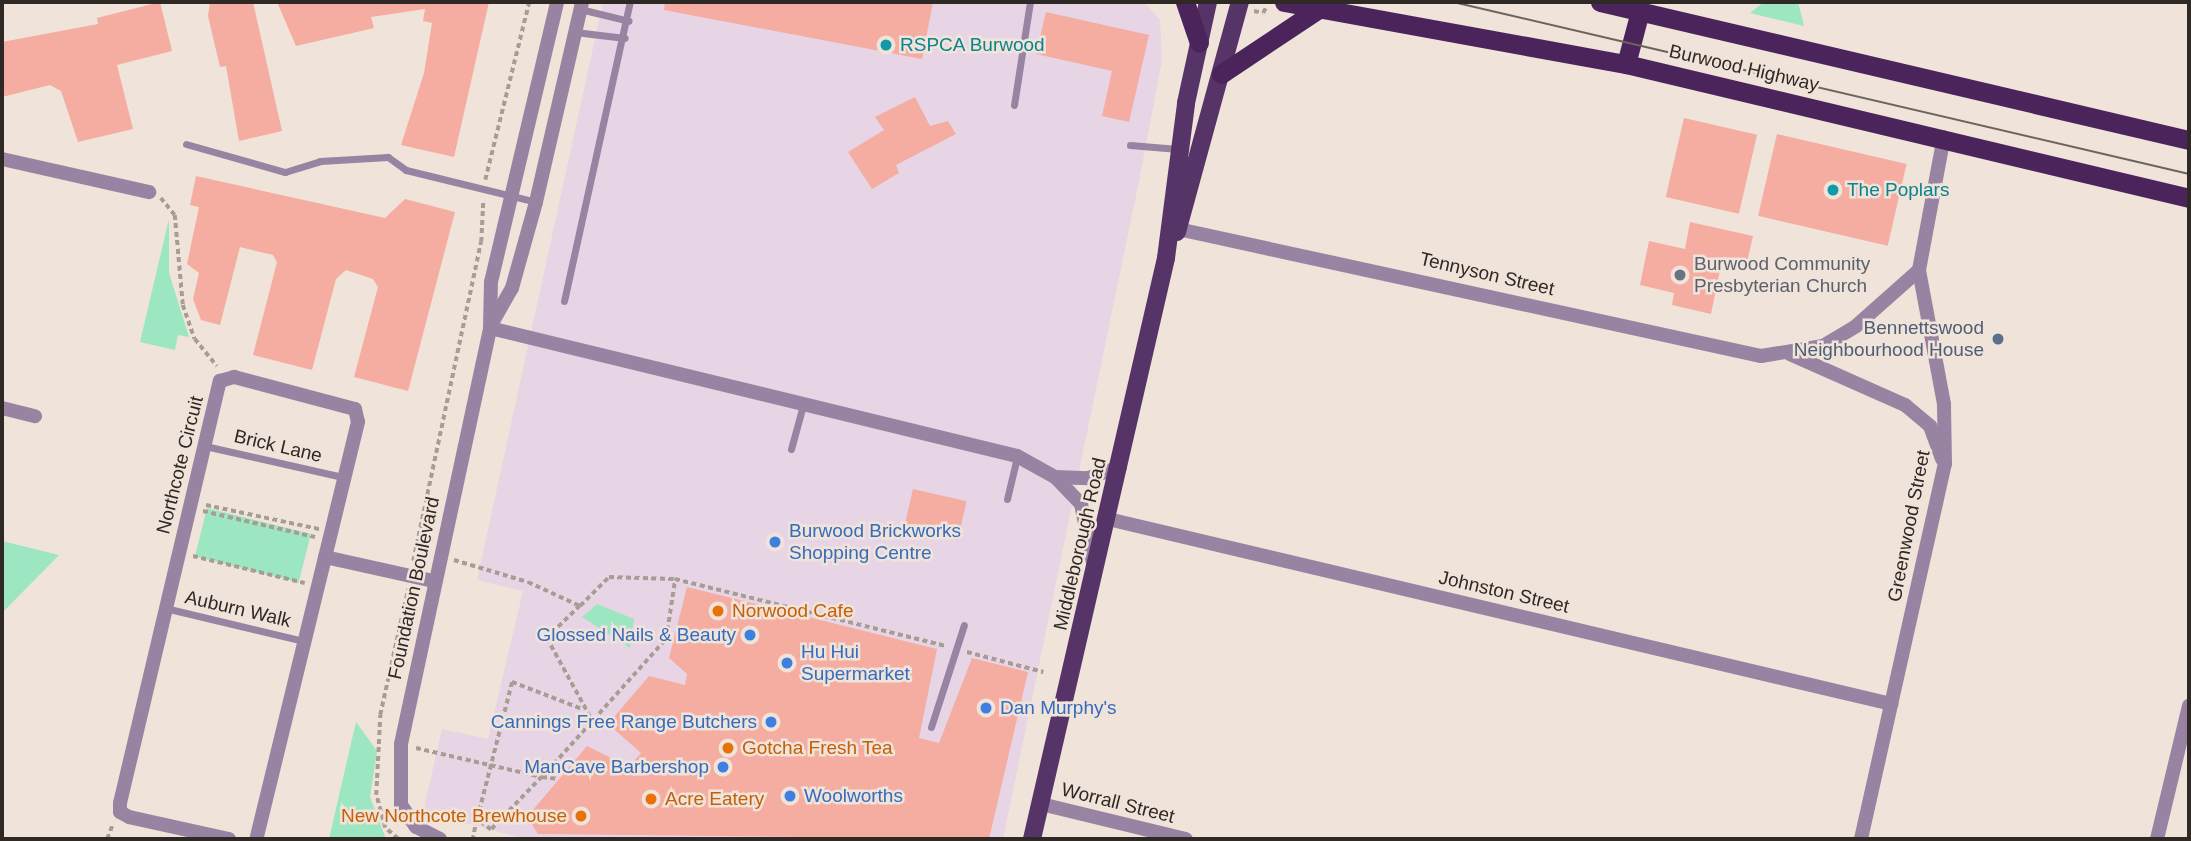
<!DOCTYPE html>
<html>
<head>
<meta charset="utf-8">
<style>
  body { margin:0 }
  #map { position:relative; width:2191px; height:841px; overflow:hidden; background:#f0e3d9; font-family:Helvetica,sans-serif }
  div>[style] { position:absolute }
  .commercial>* { inset:0; background:#e7d5e5 }
  .green>* { inset:0; background:#9ce6c1; transform-origin:0 0 }
  .building>* { inset:0; background:#f5aca1; transform-origin:0 0 }
  .path>* { height:3.5px; margin-top:-1.75px; transform-origin:0; background:repeating-linear-gradient(90deg,#a79d95 0 5px,transparent 0 8.5px) }
  .service>* { height:7px; margin:-3.5px; padding:0 3.5px; transform-origin:3.5px; border-radius:3.5px; background:#9884a2 }
  .minor>* { height:14px; margin:-7px; padding:0 7px; transform-origin:7px; border-radius:7px; background:#9884a2 }
  .primary>* { height:18px; margin:-9px; padding:0 9px; transform-origin:9px; border-radius:9px; background:#573467 }
  .trunk>* { height:19px; margin:-9.5px; padding:0 9.5px; transform-origin:9.5px; border-radius:9.5px; background:#4c245c }
  .tram>* { height:2px; margin:-1px; padding:0 1px; transform-origin:1px; border-radius:1px; background:#6b645e }
  .dots>* { width:19px; height:19px; translate:-50% -50%; box-sizing:border-box; border:4px solid #f0e3d9; border-radius:50% }
  span { translate:-50% -50%; white-space:nowrap; text-align:center; line-height:1.15; -webkit-text-stroke:5px #f0e3d9; paint-order:stroke }
  .culture-label { font-size:19px; color:#0d838f }
  .left { translate:0 -50%; text-align:left }
  .street-label { font-size:19px; color:#2e2925 }
  .worship-label { font-size:19px; color:#5b616d }
  .service-label { font-size:19px; color:#4e5e75 }
  .right { translate:-100% -50%; text-align:right }
  .shop-label { font-size:19px; color:#366cbe }
  .food-label { font-size:19px; color:#c56008 }
  .frame { position:absolute; inset:0; border:4px solid #2e2925; pointer-events:none }
</style>
</head>
<body>
<div id="map">
  <div class="commercial">
    <div style="clip-path:polygon(603px 2px,1144px 2px,1160px 20px,1162px 60px,1139px 181px,1003px 839px,526px 839px,423px 812px,442px 729px,488px 739px,523px 591px,477px 580px)"></div>
  </div>
  <div class="green">
    <div style="clip-path:polygon(1764px 2px,1798px 2px,1804px 26px,1750px 13px)"></div>
    <div style="clip-path:polygon(169px 219px,169px 273px,189px 337px,178px 335px,175px 350px,140px 342px)"></div>
    <div style="left:207px;top:508px;width:107px;height:50px;rotate:14deg"></div>
    <div style="clip-path:polygon(2px 541px,59px 555px,2px 613px)"></div>
    <div style="clip-path:polygon(597px 604px,634px 619px,630px 648px,582px 617px)"></div>
    <div style="clip-path:polygon(356px 722px,377px 751px,370px 797px,386px 839px,329px 839px)"></div>
  </div>
  <div class="building">
    <div style="clip-path:polygon(160px 2px,172px 51px,117px 65px,133px 129px,78px 142px,61px 91px,50px 85px,2px 97px,2px 42px,98px 24px,97px 18px)"></div>
    <div style="clip-path:polygon(210px 2px,253px 2px,282px 131px,239px 141px,226px 66px,220px 67px,208px 16px)"></div>
    <div style="clip-path:polygon(277px 2px,489px 2px,454px 157px,401px 145px,424px 73px,432px 23px,423px 21px,425px 9px,371px 17px,374px 28px,296px 46px)"></div>
    <div style="clip-path:polygon(665px 2px,933px 2px,922px 59px,664px 10px)"></div>
    <div style="clip-path:polygon(1046px 12px,1149px 35px,1129px 122px,1102px 116px,1112px 71px,1036px 54px)"></div>
    <div style="clip-path:polygon(915px 97px,930px 126px,948px 121px,956px 134px,896px 165px,899px 173px,872px 189px,848px 152px,884px 130px,875px 117px)"></div>
    <div style="left:1684px;top:118px;width:75px;height:81px;rotate:13deg"></div>
    <div style="left:1777px;top:134px;width:133px;height:84px;rotate:13deg"></div>
    <div style="clip-path:polygon(196px 176px,385px 218px,405px 199px,455px 212px,408px 391px,354px 377px,378px 287px,373px 279px,346px 270px,336px 279px,312px 370px,253px 355px,277px 262px,273px 255px,240px 247px,220px 325px,201px 320px,193px 299px,199px 273px,187px 264px,199px 207px,190px 205px)"></div>
    <div style="clip-path:polygon(1690px 222px,1753px 236px,1746px 266px,1722px 260px,1711px 314px,1672px 305px,1674px 293px,1640px 285px,1649px 241px,1685px 249px)"></div>
    <div style="left:913px;top:489px;width:55px;height:40px;rotate:13deg"></div>
    <div style="clip-path:polygon(687px 587px,937px 649px,919px 738px,939px 743px,972px 658px,1028px 672px,989px 839px,538px 834px,527px 817px,587px 746px,629px 767px,641px 753px,608px 724px,649px 676px,685px 685px,687px 674px,669px 658px)"></div>
  </div>
  <div class="path">
    <div style="left:1254px;top:11px;width:9px;rotate:13deg"></div>
    <div style="left:1263px;top:13px;width:7px;rotate:-63deg"></div>
    <div style="left:485px;top:180px;width:183px;rotate:-76.1deg"></div>
    <div style="left:161px;top:198px;width:22px;rotate:51deg"></div>
    <div style="left:175px;top:215px;width:90px;rotate:84.9deg"></div>
    <div style="left:183px;top:305px;width:36px;rotate:71deg"></div>
    <div style="left:195px;top:339px;width:35px;rotate:51deg"></div>
    <div style="left:206px;top:505px;width:116px;rotate:12deg"></div>
    <div style="left:203px;top:511px;width:115px;rotate:13.1deg"></div>
    <div style="left:193px;top:556px;width:115px;rotate:13.6deg"></div>
    <div style="left:454px;top:560px;width:77px;rotate:16.6deg"></div>
    <div style="left:528px;top:582px;width:57px;rotate:24.8deg"></div>
    <div style="left:580px;top:606px;width:41px;rotate:-45deg"></div>
    <div style="left:609px;top:577px;width:65px;rotate:1.8deg"></div>
    <div style="left:413px;top:561px;width:326px;rotate:-78deg"></div>
    <div style="left:481px;top:242px;width:41px;rotate:-87.2deg"></div>
    <div style="left:580px;top:606px;width:46px;rotate:135.9deg"></div>
    <div style="left:547px;top:638px;width:91px;rotate:61.2deg"></div>
    <div style="left:967px;top:652px;width:79px;rotate:14.7deg"></div>
    <div style="left:416px;top:748px;width:129px;rotate:13deg"></div>
    <div style="left:542px;top:777px;width:74px;rotate:133.9deg"></div>
    <div style="left:491px;top:830px;width:18px;rotate:-142deg"></div>
    <div style="left:477px;top:819px;width:20px;rotate:101deg"></div>
    <div style="left:542px;top:777px;width:186px;rotate:-48.1deg"></div>
    <div style="left:666px;top:639px;width:61px;rotate:-81.5deg"></div>
    <div style="left:675px;top:579px;width:279px;rotate:13.9deg"></div>
    <div style="left:542px;top:777px;width:17px;rotate:7deg"></div>
    <div style="left:477px;top:819px;width:141px;rotate:-75.7deg"></div>
    <div style="left:512px;top:682px;width:75px;rotate:21.1deg"></div>
    <div style="left:107px;top:839px;width:14px;rotate:-69deg"></div>
    <div style="left:398px;top:839px;width:17px;rotate:-140deg"></div>
    <div style="left:385px;top:828px;width:34px;rotate:-105deg"></div>
    <div style="left:376px;top:795px;width:80px;rotate:-87.1deg"></div>
    <div style="left:380px;top:715px;width:129px;rotate:-77.5deg"></div>
  </div>
  <div class="service">
    <div style="left:580px;top:9px;width:50px;rotate:13.8deg"></div>
    <div style="left:575px;top:32px;width:50px;rotate:6.8deg"></div>
    <div style="left:1014px;top:105px;width:104px;rotate:-81.2deg"></div>
    <div style="left:186px;top:144px;width:103px;rotate:15.8deg"></div>
    <div style="left:285px;top:172px;width:37px;rotate:-17deg"></div>
    <div style="left:320px;top:161px;width:68px;rotate:-3.4deg"></div>
    <div style="left:388px;top:157px;width:22px;rotate:36deg"></div>
    <div style="left:406px;top:170px;width:134px;rotate:13.8deg"></div>
    <div style="left:1130px;top:145px;width:48px;rotate:4.8deg"></div>
    <div style="left:564px;top:301px;width:306px;rotate:-77.6deg"></div>
    <div style="left:205px;top:446px;width:141px;rotate:12.7deg"></div>
    <div style="left:791px;top:449px;width:46px;rotate:-74.7deg"></div>
    <div style="left:1007px;top:499px;width:43px;rotate:-76.6deg"></div>
    <div style="left:165px;top:608px;width:143px;rotate:13.4deg"></div>
    <div style="left:931px;top:727px;width:107px;rotate:-72.1deg"></div>
  </div>
  <div class="minor">
    <div style="left:2px;top:159px;width:151px;rotate:12.7deg"></div>
    <div style="left:1178px;top:229px;width:597px;rotate:12.29deg"></div>
    <div style="left:1761px;top:356px;width:63px;rotate:-9.2deg"></div>
    <div style="left:1823px;top:346px;width:39px;rotate:-31deg"></div>
    <div style="left:1856px;top:326px;width:84px;rotate:-41.6deg"></div>
    <div style="left:492px;top:323px;width:40px;rotate:-60.3deg"></div>
    <div style="left:512px;top:288px;width:89px;rotate:-74.4deg"></div>
    <div style="left:536px;top:202px;width:205px;rotate:-77deg"></div>
    <div style="left:490px;top:328px;width:542px;rotate:13.65deg"></div>
    <div style="left:1017px;top:456px;width:43px;rotate:28.9deg"></div>
    <div style="left:1055px;top:477px;width:37px;rotate:46deg"></div>
    <div style="left:1081px;top:504px;width:70px;rotate:78.5deg"></div>
    <div style="left:1790px;top:354px;width:126px;rotate:23.9deg"></div>
    <div style="left:1905px;top:405px;width:33px;rotate:40deg"></div>
    <div style="left:1930px;top:426px;width:35px;rotate:70deg"></div>
    <div style="left:2px;top:408px;width:34px;rotate:14deg"></div>
    <div style="left:1055px;top:477px;width:33px;rotate:2deg"></div>
    <div style="left:1088px;top:478px;width:34px;rotate:-19deg"></div>
    <div style="left:1108px;top:519px;width:805px;rotate:13.29deg"></div>
    <div style="left:325px;top:557px;width:111px;rotate:12.5deg"></div>
    <div style="left:1041px;top:804px;width:149px;rotate:13.6deg"></div>
    <div style="left:229px;top:839px;width:102px;rotate:-167.6deg"></div>
    <div style="left:129px;top:817px;width:10px;rotate:-151deg"></div>
    <div style="left:120px;top:812px;width:9px;rotate:-90deg"></div>
    <div style="left:120px;top:803px;width:434px;rotate:-76.7deg"></div>
    <div style="left:220px;top:381px;width:15px;rotate:-16deg"></div>
    <div style="left:234px;top:377px;width:125px;rotate:14.8deg"></div>
    <div style="left:355px;top:409px;width:13px;rotate:77deg"></div>
    <div style="left:358px;top:422px;width:429px;rotate:103.7deg"></div>
    <div style="left:440px;top:839px;width:27px;rotate:-153deg"></div>
    <div style="left:416px;top:827px;width:27px;rotate:-124deg"></div>
    <div style="left:401px;top:805px;width:61px;rotate:-90deg"></div>
    <div style="left:401px;top:744px;width:425px;rotate:-77.9deg"></div>
    <div style="left:490px;top:328px;width:46px;rotate:-88.8deg"></div>
    <div style="left:491px;top:282px;width:288px;rotate:-76.7deg"></div>
    <div style="left:1861px;top:839px;width:384px;rotate:-77.4deg"></div>
    <div style="left:1945px;top:464px;width:60px;rotate:-91deg"></div>
    <div style="left:1944px;top:404px;width:136px;rotate:-100.6deg"></div>
    <div style="left:1919px;top:270px;width:135px;rotate:-79.4deg"></div>
    <div style="left:2157px;top:839px;width:137px;rotate:-76.5deg"></div>
  </div>
  <div class="primary">
    <div style="left:1177px;top:232px;width:238px;rotate:-74.7deg"></div>
    <div style="left:1032px;top:839px;width:596px;rotate:-77.01deg"></div>
    <div style="left:1166px;top:258px;width:156px;rotate:-82.6deg"></div>
    <div style="left:1186px;top:103px;width:103px;rotate:-77.7deg"></div>
  </div>
  <div class="trunk">
    <div style="left:1185px;top:2px;width:43px;rotate:71.1deg"></div>
    <div style="left:1284px;top:2px;width:348px;rotate:10.3deg"></div>
    <div style="left:1626px;top:64px;width:579px;rotate:13.39deg"></div>
    <div style="left:1600px;top:2px;width:605px;rotate:13.19deg"></div>
    <div style="left:1626px;top:64px;width:55px;rotate:-75.2deg"></div>
    <div style="left:1221px;top:74px;width:119px;rotate:-33.7deg"></div>
  </div>
  <div class="tram">
    <div style="left:1453px;top:2px;width:756px;rotate:13.15deg"></div>
  </div>
  <div class="dots">
    <div style="left:886px;top:45px;background:#0f9aa8"></div>
    <div style="left:1833px;top:190px;background:#0f9aa8"></div>
    <div style="left:1680px;top:275px;background:#6b7280"></div>
    <div style="left:1998px;top:339px;background:#5c6f8a"></div>
    <div style="left:775px;top:542px;background:#3f7fe0"></div>
    <div style="left:718px;top:611px;background:#e8710a"></div>
    <div style="left:750px;top:635px;background:#3f7fe0"></div>
    <div style="left:787px;top:663px;background:#3f7fe0"></div>
    <div style="left:986px;top:708px;background:#3f7fe0"></div>
    <div style="left:771px;top:722px;background:#3f7fe0"></div>
    <div style="left:728px;top:748px;background:#e8710a"></div>
    <div style="left:723px;top:767px;background:#3f7fe0"></div>
    <div style="left:790px;top:796px;background:#3f7fe0"></div>
    <div style="left:651px;top:799px;background:#e8710a"></div>
    <div style="left:581px;top:816px;background:#e8710a"></div>
  </div>
  <div class="culture-label">
    <span class="left" style="left:900px;top:45px">RSPCA Burwood</span>
    <span class="left" style="left:1847px;top:190px">The Poplars</span>
  </div>
  <div class="street-label">
    <span style="left:1744px;top:68px;rotate:13deg">Burwood Highway</span>
    <span style="left:1487px;top:274px;rotate:13deg">Tennyson Street</span>
    <span style="left:278px;top:446px;rotate:13deg">Brick Lane</span>
    <span style="left:180px;top:465px;rotate:-76deg">Northcote Circuit</span>
    <span style="left:1909px;top:526px;rotate:-79deg">Greenwood Street</span>
    <span style="left:1080px;top:544px;rotate:-77deg">Middleborough Road</span>
    <span style="left:414px;top:588px;rotate:-78deg">Foundation Boulevard</span>
    <span style="left:1504px;top:592px;rotate:13deg">Johnston Street</span>
    <span style="left:238px;top:609px;rotate:13deg">Auburn Walk</span>
    <span style="left:1118px;top:803px;rotate:14deg">Worrall Street</span>
  </div>
  <div class="worship-label">
    <span class="left" style="left:1694px;top:275px">Burwood Community<br>Presbyterian Church</span>
  </div>
  <div class="service-label">
    <span class="right" style="left:1984px;top:339px">Bennettswood<br>Neighbourhood House</span>
  </div>
  <div class="shop-label">
    <span class="left" style="left:789px;top:542px">Burwood Brickworks<br>Shopping Centre</span>
    <span class="right" style="left:736px;top:635px">Glossed Nails &amp; Beauty</span>
    <span class="left" style="left:801px;top:663px">Hu Hui<br>Supermarket</span>
    <span class="left" style="left:1000px;top:708px">Dan Murphy's</span>
    <span class="right" style="left:757px;top:722px">Cannings Free Range Butchers</span>
    <span class="right" style="left:709px;top:767px">ManCave Barbershop</span>
    <span class="left" style="left:804px;top:796px">Woolworths</span>
  </div>
  <div class="food-label">
    <span class="left" style="left:732px;top:611px">Norwood Cafe</span>
    <span class="left" style="left:742px;top:748px">Gotcha Fresh Tea</span>
    <span class="left" style="left:665px;top:799px">Acre Eatery</span>
    <span class="right" style="left:567px;top:816px">New Northcote Brewhouse</span>
  </div>
  <div class="frame"></div>
</div>
</body>
</html>
